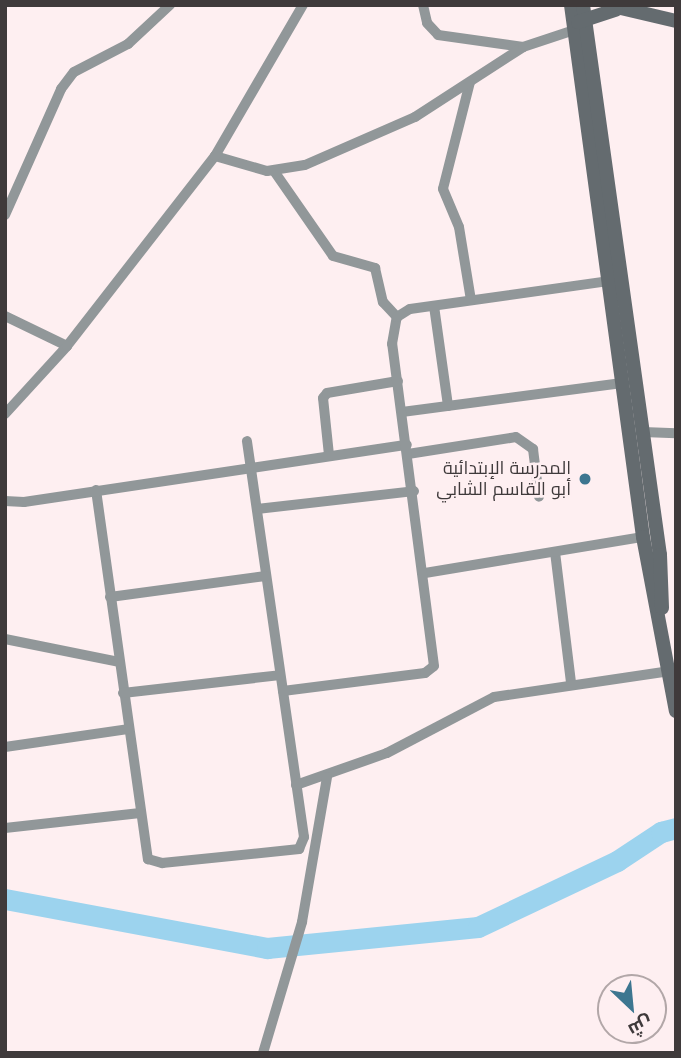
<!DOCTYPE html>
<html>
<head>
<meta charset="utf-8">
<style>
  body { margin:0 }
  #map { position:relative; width:681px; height:1058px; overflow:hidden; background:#feeff1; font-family:Helvetica,Cairo,sans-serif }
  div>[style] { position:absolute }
  .river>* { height:21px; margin:-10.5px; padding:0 10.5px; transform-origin:10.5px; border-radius:10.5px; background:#9cd3ee }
  .street>* { height:10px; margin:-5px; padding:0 5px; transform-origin:5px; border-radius:5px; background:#919799 }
  .secondary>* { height:14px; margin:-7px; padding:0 7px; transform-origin:7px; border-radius:7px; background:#646b6f }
  .dots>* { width:19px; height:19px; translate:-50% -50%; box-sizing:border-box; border:4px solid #feeff1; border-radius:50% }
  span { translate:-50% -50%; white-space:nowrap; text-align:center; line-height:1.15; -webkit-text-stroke:5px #feeff1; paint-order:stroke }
  .poi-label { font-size:18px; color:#3f3a3b }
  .right { translate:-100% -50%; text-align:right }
  .frame { position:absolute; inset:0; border:7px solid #3f3a3b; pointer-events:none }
  .north { position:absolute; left:597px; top:974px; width:70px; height:70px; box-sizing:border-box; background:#feeff1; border:2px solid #b2a7a8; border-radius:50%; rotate:154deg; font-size:19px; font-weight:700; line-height:28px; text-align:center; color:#3f3a3b }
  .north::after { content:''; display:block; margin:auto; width:24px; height:32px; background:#3d7690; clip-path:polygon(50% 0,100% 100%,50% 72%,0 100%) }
</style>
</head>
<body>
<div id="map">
  <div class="river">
    <i style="left:5px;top:899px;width:267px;rotate:10.6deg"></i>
    <i style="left:267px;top:948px;width:212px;rotate:-5.7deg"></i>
    <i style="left:478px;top:927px;width:154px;rotate:-25.4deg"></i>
    <i style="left:617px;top:861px;width:53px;rotate:-33.4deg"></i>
    <i style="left:661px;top:832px;width:16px;rotate:-15deg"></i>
  </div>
  <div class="street">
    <i style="left:423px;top:5px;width:18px;rotate:77deg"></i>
    <i style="left:427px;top:23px;width:16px;rotate:47deg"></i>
    <i style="left:438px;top:35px;width:86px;rotate:8deg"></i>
    <i style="left:470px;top:82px;width:110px;rotate:104.2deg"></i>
    <i style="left:443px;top:189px;width:41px;rotate:67.2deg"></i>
    <i style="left:459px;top:227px;width:74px;rotate:80.7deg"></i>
    <i style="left:215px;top:156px;width:54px;rotate:16.1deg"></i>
    <i style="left:267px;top:171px;width:38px;rotate:-9deg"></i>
    <i style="left:305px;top:165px;width:120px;rotate:-23.6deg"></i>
    <i style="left:415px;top:117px;width:129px;rotate:-32.9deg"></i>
    <i style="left:523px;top:47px;width:54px;rotate:-18.4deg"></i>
    <i style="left:274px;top:171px;width:103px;rotate:55.2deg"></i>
    <i style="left:333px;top:256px;width:44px;rotate:15.9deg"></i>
    <i style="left:375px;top:268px;width:35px;rotate:77deg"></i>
    <i style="left:383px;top:302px;width:21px;rotate:47deg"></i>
    <i style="left:5px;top:215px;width:138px;rotate:-66deg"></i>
    <i style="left:61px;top:89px;width:21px;rotate:-53deg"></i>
    <i style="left:74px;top:72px;width:61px;rotate:-27.4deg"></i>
    <i style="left:128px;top:44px;width:57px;rotate:-42.9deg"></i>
    <i style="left:434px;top:306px;width:101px;rotate:82deg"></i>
    <i style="left:5px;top:316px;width:69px;rotate:25.8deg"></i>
    <i style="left:402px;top:412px;width:222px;rotate:-7.5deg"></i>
    <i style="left:5px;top:414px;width:92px;rotate:-47.6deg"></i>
    <i style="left:67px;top:346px;width:241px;rotate:-52.1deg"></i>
    <i style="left:215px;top:156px;width:175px;rotate:-59.8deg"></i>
    <i style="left:643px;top:432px;width:33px;rotate:2deg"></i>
    <i style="left:408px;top:454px;width:109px;rotate:-8.9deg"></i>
    <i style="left:516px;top:437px;width:21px;rotate:35deg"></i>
    <i style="left:533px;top:449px;width:48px;rotate:82.9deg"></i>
    <i style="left:329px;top:455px;width:57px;rotate:-96deg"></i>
    <i style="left:323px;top:398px;width:6px;rotate:-51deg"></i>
    <i style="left:327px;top:393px;width:72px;rotate:-9.6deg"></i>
    <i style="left:96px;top:490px;width:373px;rotate:82deg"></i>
    <i style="left:148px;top:859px;width:15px;rotate:16deg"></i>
    <i style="left:162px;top:863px;width:138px;rotate:-5.8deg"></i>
    <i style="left:299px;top:849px;width:13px;rotate:-67deg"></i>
    <i style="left:304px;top:837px;width:400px;rotate:-98.2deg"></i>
    <i style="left:5px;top:501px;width:19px;rotate:3deg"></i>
    <i style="left:24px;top:502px;width:387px;rotate:-8.5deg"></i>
    <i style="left:257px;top:509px;width:158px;rotate:-6.5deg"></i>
    <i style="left:555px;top:552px;width:131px;rotate:83deg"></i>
    <i style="left:425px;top:573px;width:221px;rotate:-9.4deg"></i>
    <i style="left:110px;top:597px;width:157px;rotate:-7.7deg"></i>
    <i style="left:5px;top:639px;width:116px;rotate:11.4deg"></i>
    <i style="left:283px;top:691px;width:143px;rotate:-7.2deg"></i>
    <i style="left:425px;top:673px;width:11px;rotate:-38deg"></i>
    <i style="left:434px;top:666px;width:325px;rotate:-97.4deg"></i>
    <i style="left:392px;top:344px;width:27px;rotate:-80deg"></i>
    <i style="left:397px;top:317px;width:15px;rotate:-32deg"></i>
    <i style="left:410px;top:309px;width:200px;rotate:-8deg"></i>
    <i style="left:123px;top:693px;width:158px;rotate:-6.5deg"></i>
    <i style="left:5px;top:747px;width:124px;rotate:-8.3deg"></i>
    <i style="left:296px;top:785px;width:96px;rotate:-19.4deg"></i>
    <i style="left:387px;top:753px;width:121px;rotate:-27.6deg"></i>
    <i style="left:494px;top:697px;width:178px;rotate:-8.4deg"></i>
    <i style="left:5px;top:828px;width:136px;rotate:-6.3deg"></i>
    <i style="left:263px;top:1053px;width:137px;rotate:-73.4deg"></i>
    <i style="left:302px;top:922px;width:147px;rotate:-80.2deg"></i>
  </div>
  <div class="secondary">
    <i style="left:571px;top:5px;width:537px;rotate:82.29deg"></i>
    <i style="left:643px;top:537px;width:177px;rotate:79.3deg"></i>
    <i style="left:583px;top:5px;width:555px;rotate:82.03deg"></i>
    <i style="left:660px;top:555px;width:53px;rotate:87.8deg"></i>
    <i style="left:608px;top:5px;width:70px;rotate:13.2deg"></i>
    <i style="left:578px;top:22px;width:40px;rotate:-18deg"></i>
  </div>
  <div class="dots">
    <i style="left:585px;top:479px;background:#3d7690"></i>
  </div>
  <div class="poi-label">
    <span class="right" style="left:571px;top:479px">المدرسة الإبتدائية<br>أبو القاسم الشابي</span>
  </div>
  <div class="frame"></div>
  <div class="north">ش</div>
</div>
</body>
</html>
